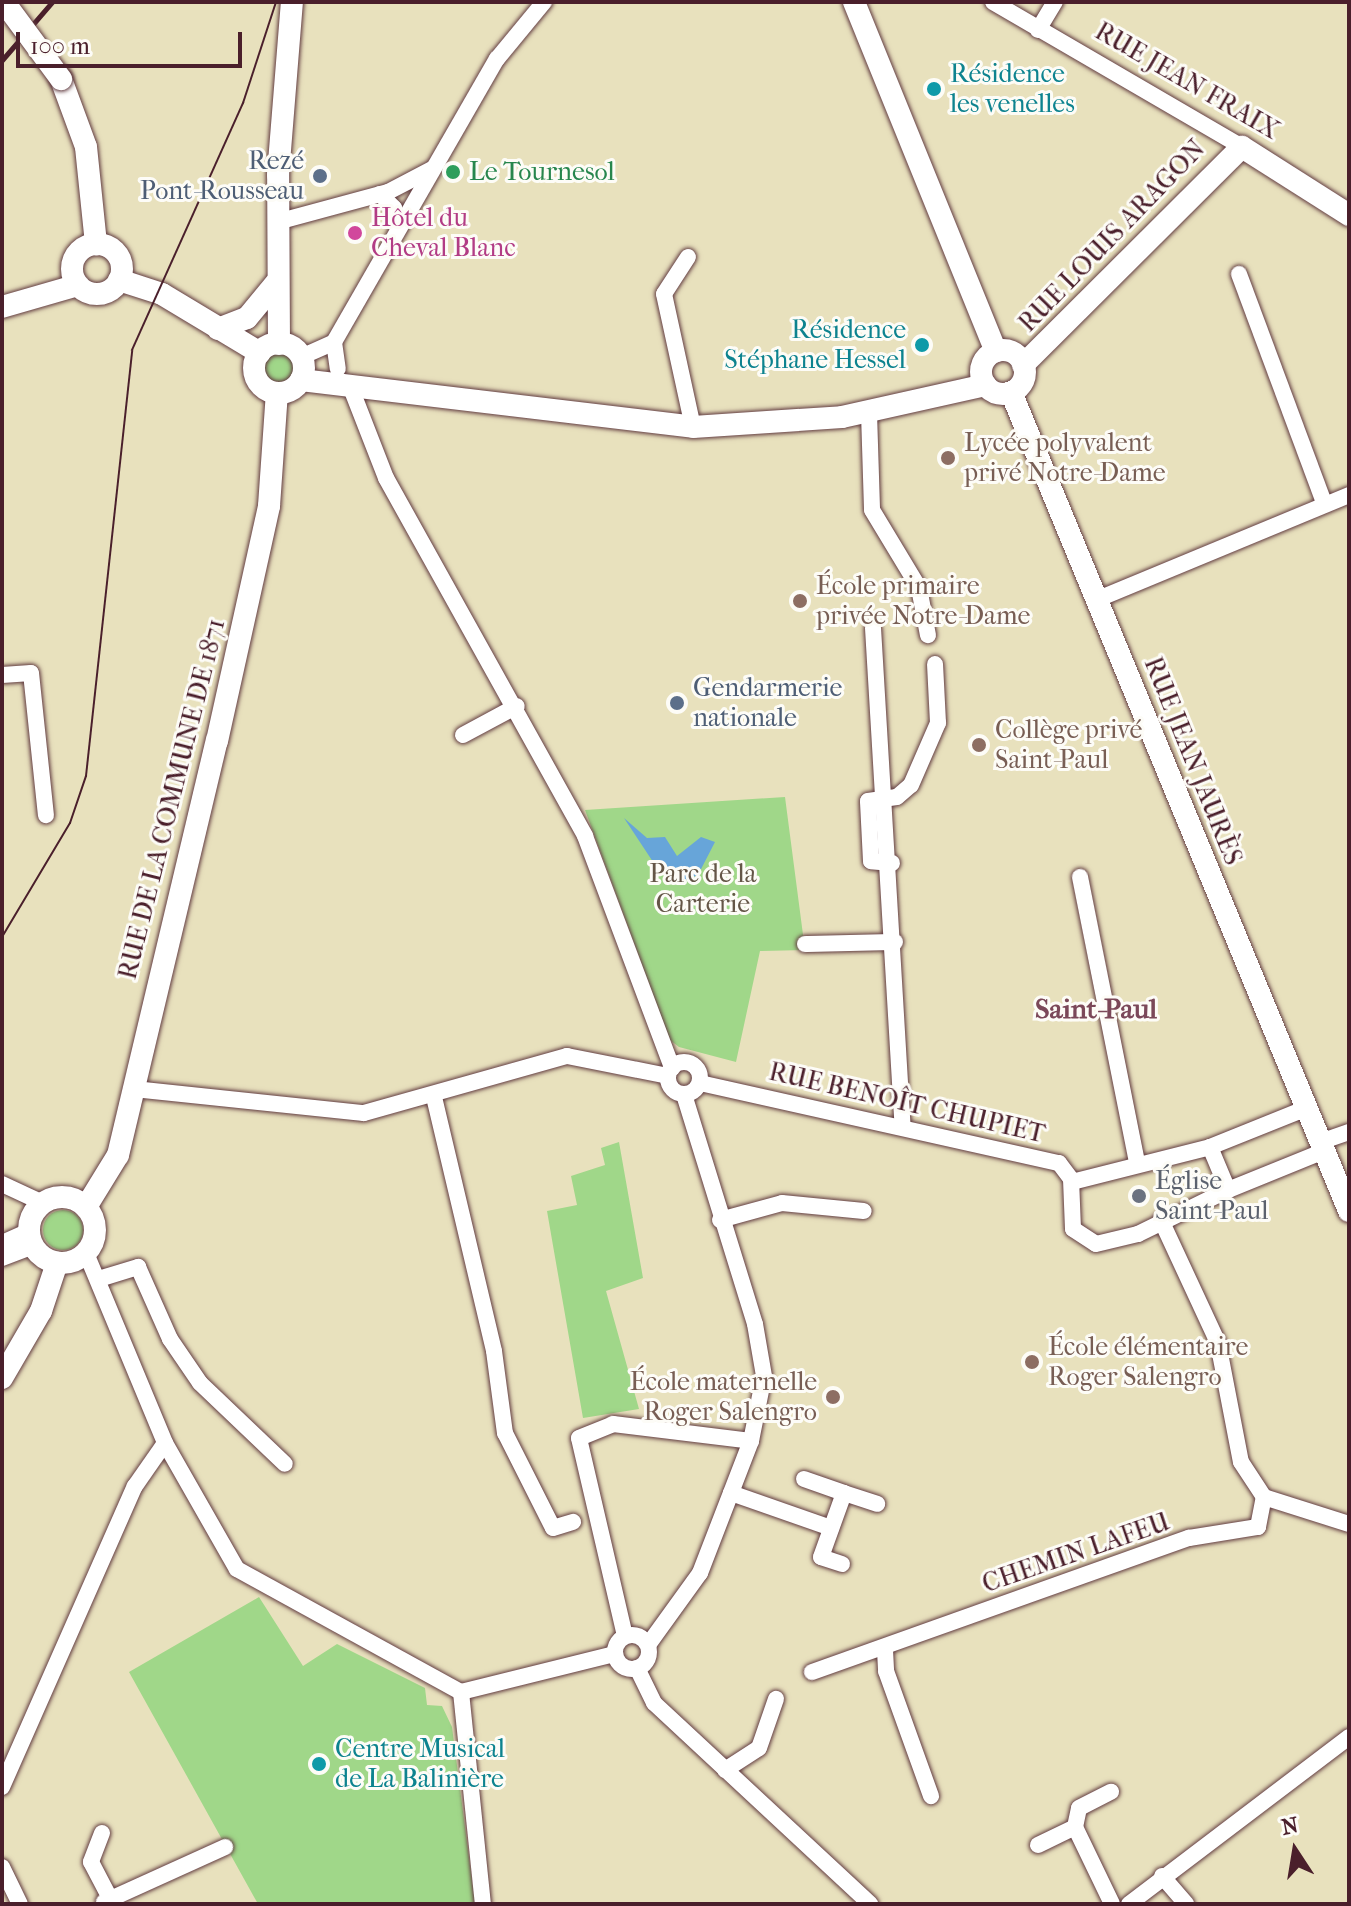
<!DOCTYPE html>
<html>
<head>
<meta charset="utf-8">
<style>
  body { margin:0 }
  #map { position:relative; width:1351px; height:1906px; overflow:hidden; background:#e8e1bd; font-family:"IM FELL French Canon",serif }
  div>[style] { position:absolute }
  .green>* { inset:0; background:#a0d789 }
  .round { border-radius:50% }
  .water>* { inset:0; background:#67a5d9 }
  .roads { filter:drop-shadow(0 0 2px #623c41) drop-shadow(0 0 2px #623c41) }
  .street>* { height:16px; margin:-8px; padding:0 8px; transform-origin:8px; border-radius:8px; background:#fff }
  .street>.ring { margin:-8px; padding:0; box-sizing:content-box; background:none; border:16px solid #fff; border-radius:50% }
  .secondary>* { height:22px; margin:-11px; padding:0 11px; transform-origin:11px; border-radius:11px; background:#fff }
  .secondary>.ring { margin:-11px; padding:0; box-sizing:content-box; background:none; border:22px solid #fff; border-radius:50% }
  .tram>* { height:2px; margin:-1px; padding:0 1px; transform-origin:1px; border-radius:1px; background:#4a1f2b }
  .rail>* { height:5px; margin:-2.5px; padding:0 2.5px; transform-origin:2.5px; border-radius:2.5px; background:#4a1f2b }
  .bridges { filter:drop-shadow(0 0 2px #623c41) drop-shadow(0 0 2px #623c41) }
  .secondary-bridge>* { height:22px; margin:-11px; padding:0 11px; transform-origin:11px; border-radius:11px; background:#fff }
  .dots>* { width:22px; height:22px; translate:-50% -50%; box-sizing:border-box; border:4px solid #fdfcf7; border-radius:50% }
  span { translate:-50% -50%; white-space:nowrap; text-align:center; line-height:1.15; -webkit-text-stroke:6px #fdfcf7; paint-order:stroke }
  .culture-label { font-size:26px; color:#0d838f }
  .left { translate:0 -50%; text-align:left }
  .right { translate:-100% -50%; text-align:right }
  .street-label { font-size:26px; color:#4a1f2b }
  .service-label { font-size:26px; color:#4e5e75 }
  .leisure-label { font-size:26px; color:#27864d }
  .hotel-label { font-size:26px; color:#b23c85 }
  .education-label { font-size:26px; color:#785e54 }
  .park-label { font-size:26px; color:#645647 }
  .worship-label { font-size:26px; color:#5b616d }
  .neighbourhood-label { font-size:28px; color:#7b4859; font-weight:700 }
  .frame { position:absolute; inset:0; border:4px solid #4a1f2b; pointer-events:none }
  .north { position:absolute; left:1255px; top:1810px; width:80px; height:80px; -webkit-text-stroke:6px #fdfcf7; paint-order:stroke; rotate:348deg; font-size:22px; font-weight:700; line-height:32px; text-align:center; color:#4a1f2b }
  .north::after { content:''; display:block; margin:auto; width:28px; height:36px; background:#4a1f2b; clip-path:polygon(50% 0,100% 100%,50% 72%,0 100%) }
  .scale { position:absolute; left:16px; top:32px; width:226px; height:36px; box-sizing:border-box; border:4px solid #4a1f2b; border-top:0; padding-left:10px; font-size:24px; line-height:28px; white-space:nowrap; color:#4a1f2b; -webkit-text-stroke:6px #fdfcf7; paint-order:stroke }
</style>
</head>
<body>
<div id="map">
  <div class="green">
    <i class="round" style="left:264px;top:352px;width:30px;height:30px"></i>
    <i style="clip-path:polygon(785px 797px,805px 950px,760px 951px,736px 1062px,679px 1047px,670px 1040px,585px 810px)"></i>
    <i style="clip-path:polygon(619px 1142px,643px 1278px,606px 1291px,639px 1409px,583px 1418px,547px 1211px,577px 1205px,571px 1176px,605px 1165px,601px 1148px)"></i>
    <i class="round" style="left:43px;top:1210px;width:40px;height:40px"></i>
    <i style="clip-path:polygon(259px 1597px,303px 1666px,337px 1644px,425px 1688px,427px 1705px,442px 1706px,452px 1727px,475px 1904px,258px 1904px,129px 1672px)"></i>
  </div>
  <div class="water">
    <i style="clip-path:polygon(624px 818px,647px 838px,665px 837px,677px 856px,701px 837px,715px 842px,698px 875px,679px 883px,659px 871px)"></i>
  </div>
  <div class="roads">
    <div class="street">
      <i style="left:993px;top:2px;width:288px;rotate:30.2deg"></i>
      <i style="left:1038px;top:30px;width:33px;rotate:-59deg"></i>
      <i style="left:380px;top:194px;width:20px;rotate:45deg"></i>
      <i style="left:394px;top:208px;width:22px;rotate:80deg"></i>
      <i style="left:277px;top:222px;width:115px;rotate:-15.1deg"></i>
      <i style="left:388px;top:192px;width:50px;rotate:-27.6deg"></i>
      <i style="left:688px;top:257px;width:44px;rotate:123deg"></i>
      <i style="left:664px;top:294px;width:136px;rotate:77.7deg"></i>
      <i style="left:1239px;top:274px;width:244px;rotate:69.6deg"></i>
      <i style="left:334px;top:342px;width:27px;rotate:82deg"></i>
      <i style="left:301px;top:357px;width:36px;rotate:-24deg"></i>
      <i style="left:334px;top:342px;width:327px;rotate:-60.1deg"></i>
      <i style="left:497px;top:59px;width:74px;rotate:-50.5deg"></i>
      <i style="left:349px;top:383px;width:102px;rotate:68.7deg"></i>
      <i style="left:386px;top:478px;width:410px;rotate:60.9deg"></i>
      <i style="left:585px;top:836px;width:248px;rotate:69.4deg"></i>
      <i style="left:869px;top:413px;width:97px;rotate:88.2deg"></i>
      <i style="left:872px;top:510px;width:91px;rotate:58.9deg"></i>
      <i style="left:919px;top:588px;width:48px;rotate:79.2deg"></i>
      <i style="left:1098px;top:599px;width:272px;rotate:-22.5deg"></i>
      <i style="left:873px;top:628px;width:499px;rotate:86.6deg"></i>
      <i style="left:2px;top:675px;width:29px;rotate:-4deg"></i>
      <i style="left:31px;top:673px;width:143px;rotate:84deg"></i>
      <i style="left:463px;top:735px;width:61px;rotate:-28.2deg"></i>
      <i style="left:892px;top:863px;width:21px;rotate:-175deg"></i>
      <i style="left:871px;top:861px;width:60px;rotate:-92.9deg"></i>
      <i style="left:868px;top:801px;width:29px;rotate:-8deg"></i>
      <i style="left:897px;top:797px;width:18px;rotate:-41deg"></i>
      <i style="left:911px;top:785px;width:68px;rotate:-66.5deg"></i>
      <i style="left:938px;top:723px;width:59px;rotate:-92.9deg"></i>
      <i style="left:1080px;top:877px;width:292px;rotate:78.7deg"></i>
      <i style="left:805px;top:944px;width:90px;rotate:-1.3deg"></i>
      <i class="ring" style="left:668px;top:1062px;width:16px;height:16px"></i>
      <i style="left:700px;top:1083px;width:368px;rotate:12.6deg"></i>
      <i style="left:1059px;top:1163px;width:20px;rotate:53deg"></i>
      <i style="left:1071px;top:1179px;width:50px;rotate:87.7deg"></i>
      <i style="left:1073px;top:1229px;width:27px;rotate:33deg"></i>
      <i style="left:1096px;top:1244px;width:43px;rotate:-13.4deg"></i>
      <i style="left:1138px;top:1234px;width:100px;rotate:-26.1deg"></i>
      <i style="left:134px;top:1089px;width:231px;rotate:6deg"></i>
      <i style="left:364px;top:1113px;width:211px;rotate:-15.7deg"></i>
      <i style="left:567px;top:1056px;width:103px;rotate:11.2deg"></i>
      <i style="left:434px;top:1097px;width:261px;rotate:76.7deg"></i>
      <i style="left:494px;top:1351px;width:83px;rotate:82.4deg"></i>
      <i style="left:505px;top:1433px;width:106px;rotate:63.2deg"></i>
      <i style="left:553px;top:1528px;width:21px;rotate:-17deg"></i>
      <i style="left:1307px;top:1108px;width:105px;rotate:158.1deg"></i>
      <i style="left:1210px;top:1147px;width:47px;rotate:67.3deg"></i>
      <i style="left:1228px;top:1190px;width:104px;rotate:-22.1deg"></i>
      <i style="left:1320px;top:1142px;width:31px;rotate:-19deg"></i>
      <i style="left:1072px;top:1182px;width:142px;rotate:-14.2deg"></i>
      <i style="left:2px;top:1184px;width:45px;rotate:24.9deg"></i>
      <i style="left:720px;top:1220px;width:64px;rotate:-15.3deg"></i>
      <i style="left:782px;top:1203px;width:82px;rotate:5.6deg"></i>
      <i style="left:1161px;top:1220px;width:136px;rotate:65.1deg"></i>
      <i style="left:1218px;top:1343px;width:121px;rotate:79.1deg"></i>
      <i style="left:1241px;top:1462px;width:42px;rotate:56.7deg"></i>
      <i style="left:1264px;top:1497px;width:89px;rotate:17.6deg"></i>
      <i style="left:2px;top:1243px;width:30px;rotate:-24deg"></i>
      <i style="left:86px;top:1253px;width:206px;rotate:67.4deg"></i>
      <i style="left:165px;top:1443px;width:145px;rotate:60.3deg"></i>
      <i style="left:237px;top:1569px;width:256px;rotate:28.8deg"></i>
      <i style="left:461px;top:1692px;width:159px;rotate:-13.9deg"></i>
      <i style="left:2px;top:1258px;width:33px;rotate:-21deg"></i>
      <i style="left:102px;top:1278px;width:38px;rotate:-17deg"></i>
      <i style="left:138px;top:1267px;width:79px;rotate:66deg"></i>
      <i style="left:170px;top:1339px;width:53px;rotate:55.7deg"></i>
      <i style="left:200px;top:1383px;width:117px;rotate:43.6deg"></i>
      <i style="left:804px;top:1479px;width:42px;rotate:19.3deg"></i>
      <i style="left:731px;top:1493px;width:106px;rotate:19.3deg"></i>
      <i style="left:842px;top:1564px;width:22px;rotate:-162deg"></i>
      <i style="left:821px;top:1557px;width:68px;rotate:-70.2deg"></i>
      <i style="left:844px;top:1493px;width:35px;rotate:18deg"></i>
      <i class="ring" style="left:615px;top:1635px;width:18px;height:18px"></i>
      <i style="left:625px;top:1636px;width:203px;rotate:-103.1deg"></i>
      <i style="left:579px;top:1438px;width:37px;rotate:-22deg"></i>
      <i style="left:613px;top:1424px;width:139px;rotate:7deg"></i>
      <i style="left:648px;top:1645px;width:89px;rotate:-54.2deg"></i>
      <i style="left:700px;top:1573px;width:142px;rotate:-68.9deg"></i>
      <i style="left:751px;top:1441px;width:66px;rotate:-78.7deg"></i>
      <i style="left:764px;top:1376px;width:53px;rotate:-99.8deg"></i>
      <i style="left:755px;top:1324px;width:240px;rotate:-107.2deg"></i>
      <i style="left:885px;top:1650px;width:21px;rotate:87deg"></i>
      <i style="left:886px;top:1671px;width:133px;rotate:70.2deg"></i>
      <i style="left:637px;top:1668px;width:39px;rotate:64deg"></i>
      <i style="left:654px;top:1703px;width:295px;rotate:42.9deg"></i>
      <i style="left:812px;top:1672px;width:400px;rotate:-19.6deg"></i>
      <i style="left:1189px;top:1538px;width:70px;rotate:-9.1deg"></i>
      <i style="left:1258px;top:1527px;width:31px;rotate:-79deg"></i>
      <i style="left:461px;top:1692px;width:213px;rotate:84.1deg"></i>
      <i style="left:725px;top:1770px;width:40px;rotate:-32.9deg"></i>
      <i style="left:759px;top:1748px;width:52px;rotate:-70.9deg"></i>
      <i style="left:2px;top:1787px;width:329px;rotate:-66.2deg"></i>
      <i style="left:135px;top:1486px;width:52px;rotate:-55.1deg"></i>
      <i style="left:1075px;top:1827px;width:19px;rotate:-78deg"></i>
      <i style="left:1079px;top:1808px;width:36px;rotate:-27deg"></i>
      <i style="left:102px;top:1833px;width:31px;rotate:111deg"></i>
      <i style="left:91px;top:1862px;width:47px;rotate:62.4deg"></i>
      <i style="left:1038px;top:1845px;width:41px;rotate:-25.9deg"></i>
      <i style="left:1075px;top:1827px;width:85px;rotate:64.3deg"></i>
      <i style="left:2px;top:1867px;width:41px;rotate:64.1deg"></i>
      <i style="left:1162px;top:1876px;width:37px;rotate:49deg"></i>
      <i style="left:104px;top:1902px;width:133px;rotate:-24.4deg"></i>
      <i style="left:1129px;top:1904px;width:276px;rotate:-37.2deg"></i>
    </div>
    <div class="secondary">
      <i style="left:854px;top:2px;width:377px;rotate:67.9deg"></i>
      <i style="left:61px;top:79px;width:72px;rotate:69.8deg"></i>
      <i style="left:86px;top:147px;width:98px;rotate:84.1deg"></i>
      <i class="ring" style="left:72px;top:244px;width:28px;height:28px"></i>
      <i style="left:119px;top:280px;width:45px;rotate:18deg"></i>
      <i style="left:162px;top:294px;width:114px;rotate:31deg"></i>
      <i style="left:2px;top:307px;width:79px;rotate:-16.1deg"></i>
      <i style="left:218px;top:329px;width:31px;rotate:-21deg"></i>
      <i style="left:247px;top:318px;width:45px;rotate:-50.4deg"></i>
      <i class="ring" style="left:254px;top:343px;width:28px;height:28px"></i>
      <i style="left:279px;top:344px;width:169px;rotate:-90.3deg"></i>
      <i style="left:278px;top:175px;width:174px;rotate:-85.4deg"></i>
      <i class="ring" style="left:981px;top:350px;width:22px;height:22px"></i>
      <i style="left:1023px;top:365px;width:309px;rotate:-44.9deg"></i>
      <i style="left:1242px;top:147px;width:127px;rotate:32.4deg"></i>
      <i style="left:301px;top:380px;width:395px;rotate:6.8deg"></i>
      <i style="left:693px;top:427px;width:149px;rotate:-3.8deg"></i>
      <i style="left:842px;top:417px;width:147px;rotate:-12.6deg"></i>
      <i style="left:1011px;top:392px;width:886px;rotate:67.57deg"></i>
      <i class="ring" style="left:29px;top:1197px;width:44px;height:44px"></i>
      <i style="left:86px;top:1207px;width:61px;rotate:-58.4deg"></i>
      <i style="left:118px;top:1155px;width:426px;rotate:-76.6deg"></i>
      <i style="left:217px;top:741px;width:241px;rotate:-77.5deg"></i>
      <i style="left:269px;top:506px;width:113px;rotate:-86deg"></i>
      <i style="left:2px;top:1378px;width:78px;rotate:-59.8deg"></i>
      <i style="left:41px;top:1311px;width:51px;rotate:-71.6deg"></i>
    </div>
  </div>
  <div class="tram">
    <i style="left:2px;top:937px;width:133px;rotate:-59.2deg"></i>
    <i style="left:70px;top:823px;width:50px;rotate:-71.2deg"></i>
    <i style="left:86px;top:776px;width:428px;rotate:-83.8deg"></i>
    <i style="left:132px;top:350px;width:271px;rotate:-65.8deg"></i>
    <i style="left:243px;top:103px;width:106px;rotate:-71.9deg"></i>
  </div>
  <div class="rail">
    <i style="left:2px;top:60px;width:77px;rotate:-49.2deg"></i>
  </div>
  <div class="bridges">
    <div class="secondary-bridge">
      <i style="left:4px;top:2px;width:96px;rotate:53.5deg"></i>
    </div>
  </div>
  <div class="dots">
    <i style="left:934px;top:89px;background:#0f9aa8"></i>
    <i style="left:453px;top:172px;background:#2e9e5b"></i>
    <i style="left:320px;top:176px;background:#5c6f8a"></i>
    <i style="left:355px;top:233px;background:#d1479c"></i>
    <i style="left:922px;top:345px;background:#0f9aa8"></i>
    <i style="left:948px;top:458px;background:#8d6e63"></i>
    <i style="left:800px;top:601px;background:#8d6e63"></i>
    <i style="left:677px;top:703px;background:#5c6f8a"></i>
    <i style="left:979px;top:745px;background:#8d6e63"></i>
    <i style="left:1139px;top:1196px;background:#6b7280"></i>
    <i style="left:1032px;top:1362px;background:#8d6e63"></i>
    <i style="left:833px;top:1397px;background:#8d6e63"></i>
    <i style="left:319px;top:1764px;background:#0f9aa8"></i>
  </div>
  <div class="culture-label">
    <span class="left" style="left:950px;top:89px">Résidence<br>les venelles</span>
    <span class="right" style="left:906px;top:345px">Résidence<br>Stéphane Hessel</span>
    <span class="left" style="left:335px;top:1764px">Centre Musical<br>de La Balinière</span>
  </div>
  <div class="street-label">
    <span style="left:1187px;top:81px;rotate:30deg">RUE JEAN FRAIX</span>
    <span style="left:1112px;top:236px;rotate:-46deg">RUE LOUIS ARAGON</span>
    <span style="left:1193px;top:761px;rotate:68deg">RUE JEAN JAURÈS</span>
    <span style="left:172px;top:799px;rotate:-76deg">RUE DE LA COMMUNE DE 1871</span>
    <span style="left:907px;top:1103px;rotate:13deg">RUE BENOÎT CHUPIET</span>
    <span style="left:1076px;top:1553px;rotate:-19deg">CHEMIN LAFEU</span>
  </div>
  <div class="service-label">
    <span class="right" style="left:304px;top:176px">Rezé<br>Pont-Rousseau</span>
    <span class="left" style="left:693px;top:703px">Gendarmerie<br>nationale</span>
  </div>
  <div class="leisure-label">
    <span class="left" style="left:469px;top:172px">Le Tournesol</span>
  </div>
  <div class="hotel-label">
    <span class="left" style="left:371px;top:233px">Hôtel du<br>Cheval Blanc</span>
  </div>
  <div class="education-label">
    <span class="left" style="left:964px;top:458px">Lycée polyvalent<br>privé Notre-Dame</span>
    <span class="left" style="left:816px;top:601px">École primaire<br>privée Notre-Dame</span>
    <span class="left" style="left:995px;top:745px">Collège privé<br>Saint-Paul</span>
    <span class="left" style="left:1048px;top:1362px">École élémentaire<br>Roger Salengro</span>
    <span class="right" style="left:817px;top:1397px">École maternelle<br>Roger Salengro</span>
  </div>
  <div class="park-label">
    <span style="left:703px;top:889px">Parc de la<br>Carterie</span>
  </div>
  <div class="worship-label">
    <span class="left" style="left:1155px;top:1196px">Église<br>Saint-Paul</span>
  </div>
  <div class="neighbourhood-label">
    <span style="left:1096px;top:1009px">Saint-Paul</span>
  </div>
  <div class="frame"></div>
  <div class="north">N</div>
  <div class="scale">100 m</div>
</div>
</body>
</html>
